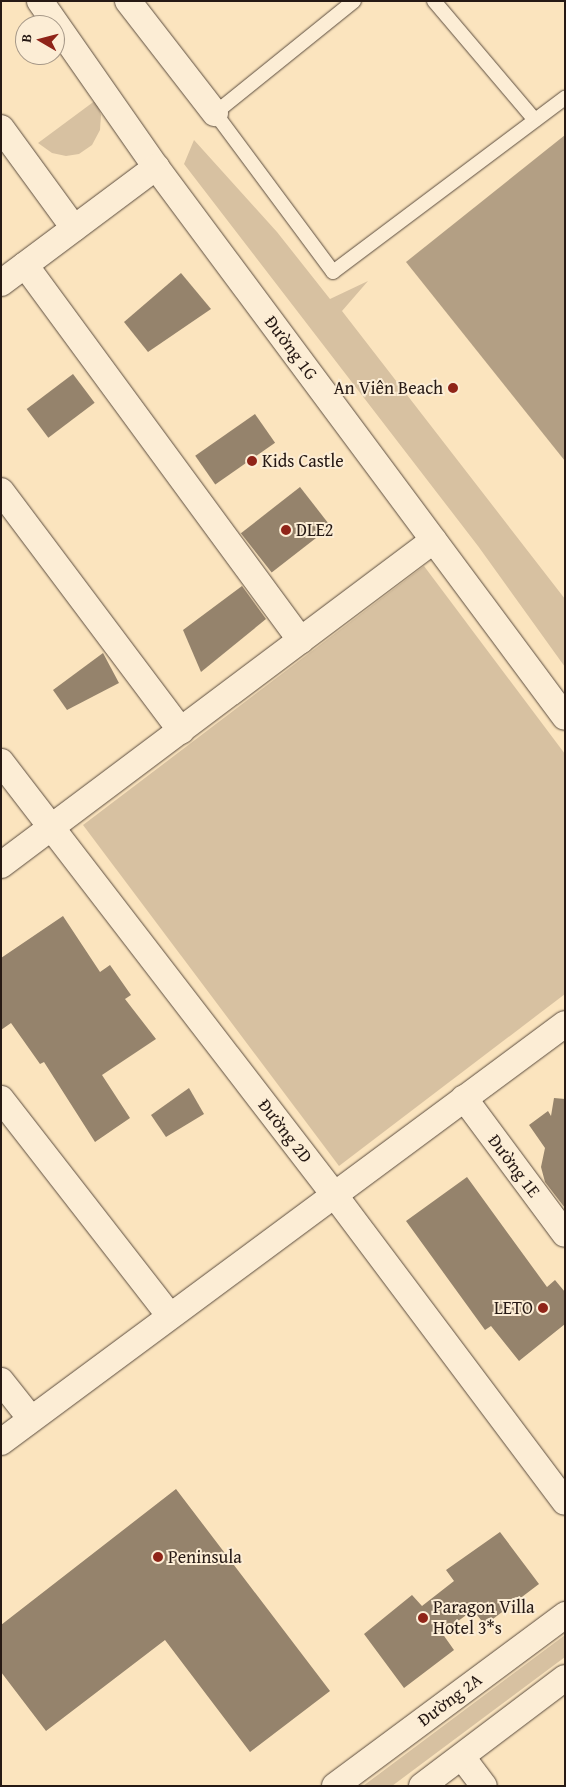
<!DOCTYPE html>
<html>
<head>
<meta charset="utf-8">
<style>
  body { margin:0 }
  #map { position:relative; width:566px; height:1787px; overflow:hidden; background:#fbe4be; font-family:"Gentium Book Plus",serif }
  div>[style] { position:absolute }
  .green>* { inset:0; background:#d7c1a1 }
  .water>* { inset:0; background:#b39f84 }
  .building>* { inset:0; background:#95836c; transform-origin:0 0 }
  .roads { filter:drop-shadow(0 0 1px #5b4c3e) drop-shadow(0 0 1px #5b4c3e) }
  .service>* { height:14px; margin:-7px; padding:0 7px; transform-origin:7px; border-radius:7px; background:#fcedd5 }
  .minor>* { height:26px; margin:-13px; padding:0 13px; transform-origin:13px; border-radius:13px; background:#fcedd5 }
  .dots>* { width:14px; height:14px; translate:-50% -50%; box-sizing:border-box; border:2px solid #fcedd5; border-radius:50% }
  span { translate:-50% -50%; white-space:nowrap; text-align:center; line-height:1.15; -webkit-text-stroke:4px #fcedd5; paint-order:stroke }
  .street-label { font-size:18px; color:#261914 }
  .poi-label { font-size:18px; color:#261914 }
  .right { translate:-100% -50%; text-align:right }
  .left { translate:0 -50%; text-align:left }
  .frame { position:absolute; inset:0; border:2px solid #261914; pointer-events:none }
  .north { position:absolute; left:15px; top:15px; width:50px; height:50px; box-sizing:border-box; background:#fcedd5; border:1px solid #a69888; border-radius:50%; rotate:278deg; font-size:14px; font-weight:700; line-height:20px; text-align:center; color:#261914 }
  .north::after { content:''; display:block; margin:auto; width:18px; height:22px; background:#8f2418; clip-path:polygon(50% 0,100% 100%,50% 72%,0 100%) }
</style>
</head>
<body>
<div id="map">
  <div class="green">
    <i style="clip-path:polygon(96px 100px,101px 115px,100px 130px,92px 145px,79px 154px,66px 156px,52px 153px,38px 143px)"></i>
    <i style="clip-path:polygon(194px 140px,277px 232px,330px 299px,368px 281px,342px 311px,565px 599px,565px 667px,478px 546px,184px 164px)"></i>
    <i style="clip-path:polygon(424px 566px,565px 754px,565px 994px,339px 1166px,83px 825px)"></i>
    <i style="clip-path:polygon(565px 1635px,565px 1657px,392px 1786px,363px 1786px)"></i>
  </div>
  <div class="water">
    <i style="clip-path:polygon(565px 135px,565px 461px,406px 262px)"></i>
  </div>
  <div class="building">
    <i style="clip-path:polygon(181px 273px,211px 309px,148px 352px,124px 322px)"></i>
    <i style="left:73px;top:374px;width:36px;height:58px;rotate:53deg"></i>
    <i style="left:255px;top:414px;width:35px;height:73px;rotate:55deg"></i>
    <i style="left:300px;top:487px;width:50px;height:75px;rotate:52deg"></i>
    <i style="clip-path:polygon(242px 586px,266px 619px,201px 672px,183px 630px)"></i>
    <i style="clip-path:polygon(103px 653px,119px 683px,67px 710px,53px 690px)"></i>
    <i style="clip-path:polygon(63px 916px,100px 972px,110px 965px,131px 995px,125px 999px,156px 1039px,102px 1075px,130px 1118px,95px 1142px,44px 1062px,40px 1064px,11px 1023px,1px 1030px,1px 958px)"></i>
    <i style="clip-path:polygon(189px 1088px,204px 1114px,166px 1137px,151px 1115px)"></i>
    <i style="clip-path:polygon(554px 1098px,565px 1099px,565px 1208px,545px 1182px,541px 1167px,545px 1148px,529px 1125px,548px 1111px,551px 1116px)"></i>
    <i style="clip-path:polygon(467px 1177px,547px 1287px,555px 1280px,565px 1292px,565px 1324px,519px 1361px,491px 1326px,485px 1330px,406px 1221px)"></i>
    <i style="clip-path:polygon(176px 1489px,330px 1691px,250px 1752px,165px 1640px,46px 1731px,1px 1672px,1px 1625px)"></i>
    <i style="clip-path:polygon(500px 1532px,539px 1584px,485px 1625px,473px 1610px,442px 1633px,454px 1650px,404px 1688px,364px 1634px,412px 1595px,422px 1606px,454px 1581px,446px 1570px)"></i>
  </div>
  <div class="roads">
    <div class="service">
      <i style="left:354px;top:1px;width:179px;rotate:141.1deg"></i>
      <i style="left:215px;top:113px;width:198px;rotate:53.4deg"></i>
      <i style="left:333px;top:272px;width:290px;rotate:-36.9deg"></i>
      <i style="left:434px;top:1px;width:156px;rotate:49.7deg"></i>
    </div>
    <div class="minor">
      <i style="left:40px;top:1px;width:203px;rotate:55.1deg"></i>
      <i style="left:156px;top:167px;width:685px;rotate:53.36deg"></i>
      <i style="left:128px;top:1px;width:142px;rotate:52.2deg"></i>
      <i style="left:1px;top:128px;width:124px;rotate:53.9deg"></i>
      <i style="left:25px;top:265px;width:466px;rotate:53.7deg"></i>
      <i style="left:1px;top:283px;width:194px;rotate:-36.8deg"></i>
      <i style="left:1px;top:491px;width:300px;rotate:53.1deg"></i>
      <i style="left:1px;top:762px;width:549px;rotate:52.4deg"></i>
      <i style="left:336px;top:1197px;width:381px;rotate:53.1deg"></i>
      <i style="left:1px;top:865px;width:541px;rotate:-36.89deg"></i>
      <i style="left:464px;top:1098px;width:169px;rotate:53.4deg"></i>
      <i style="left:1px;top:1099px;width:274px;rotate:52.1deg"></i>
      <i style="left:1px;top:1381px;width:48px;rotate:51.7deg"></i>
      <i style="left:1px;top:1442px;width:702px;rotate:-36.54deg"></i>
      <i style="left:462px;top:1757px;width:36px;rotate:53deg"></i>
      <i style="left:335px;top:1786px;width:287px;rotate:-36.6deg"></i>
      <i style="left:422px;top:1786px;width:179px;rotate:-37.1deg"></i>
    </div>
  </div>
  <div class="dots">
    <i style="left:453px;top:388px;background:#8f2418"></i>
    <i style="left:252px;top:461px;background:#8f2418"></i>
    <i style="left:286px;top:530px;background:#8f2418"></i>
    <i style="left:543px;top:1308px;background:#8f2418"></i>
    <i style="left:158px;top:1557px;background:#8f2418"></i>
    <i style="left:423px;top:1618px;background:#8f2418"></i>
  </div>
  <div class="street-label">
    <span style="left:291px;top:348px;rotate:53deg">Đường 1G</span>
    <span style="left:285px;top:1131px;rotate:52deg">Đường 2D</span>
    <span style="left:514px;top:1166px;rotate:53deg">Đường 1E</span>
    <span style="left:450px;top:1700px;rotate:-37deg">Đường 2A</span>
  </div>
  <div class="poi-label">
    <span class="right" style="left:443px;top:388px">An Viên Beach</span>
    <span class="left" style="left:262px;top:461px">Kids Castle</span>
    <span class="left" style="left:296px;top:530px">DLE2</span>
    <span class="right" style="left:533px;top:1308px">LETO</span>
    <span class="left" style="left:168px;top:1557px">Peninsula</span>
    <span class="left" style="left:433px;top:1618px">Paragon Villa<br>Hotel 3*s</span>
  </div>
  <div class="frame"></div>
  <div class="north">B</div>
</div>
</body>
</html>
